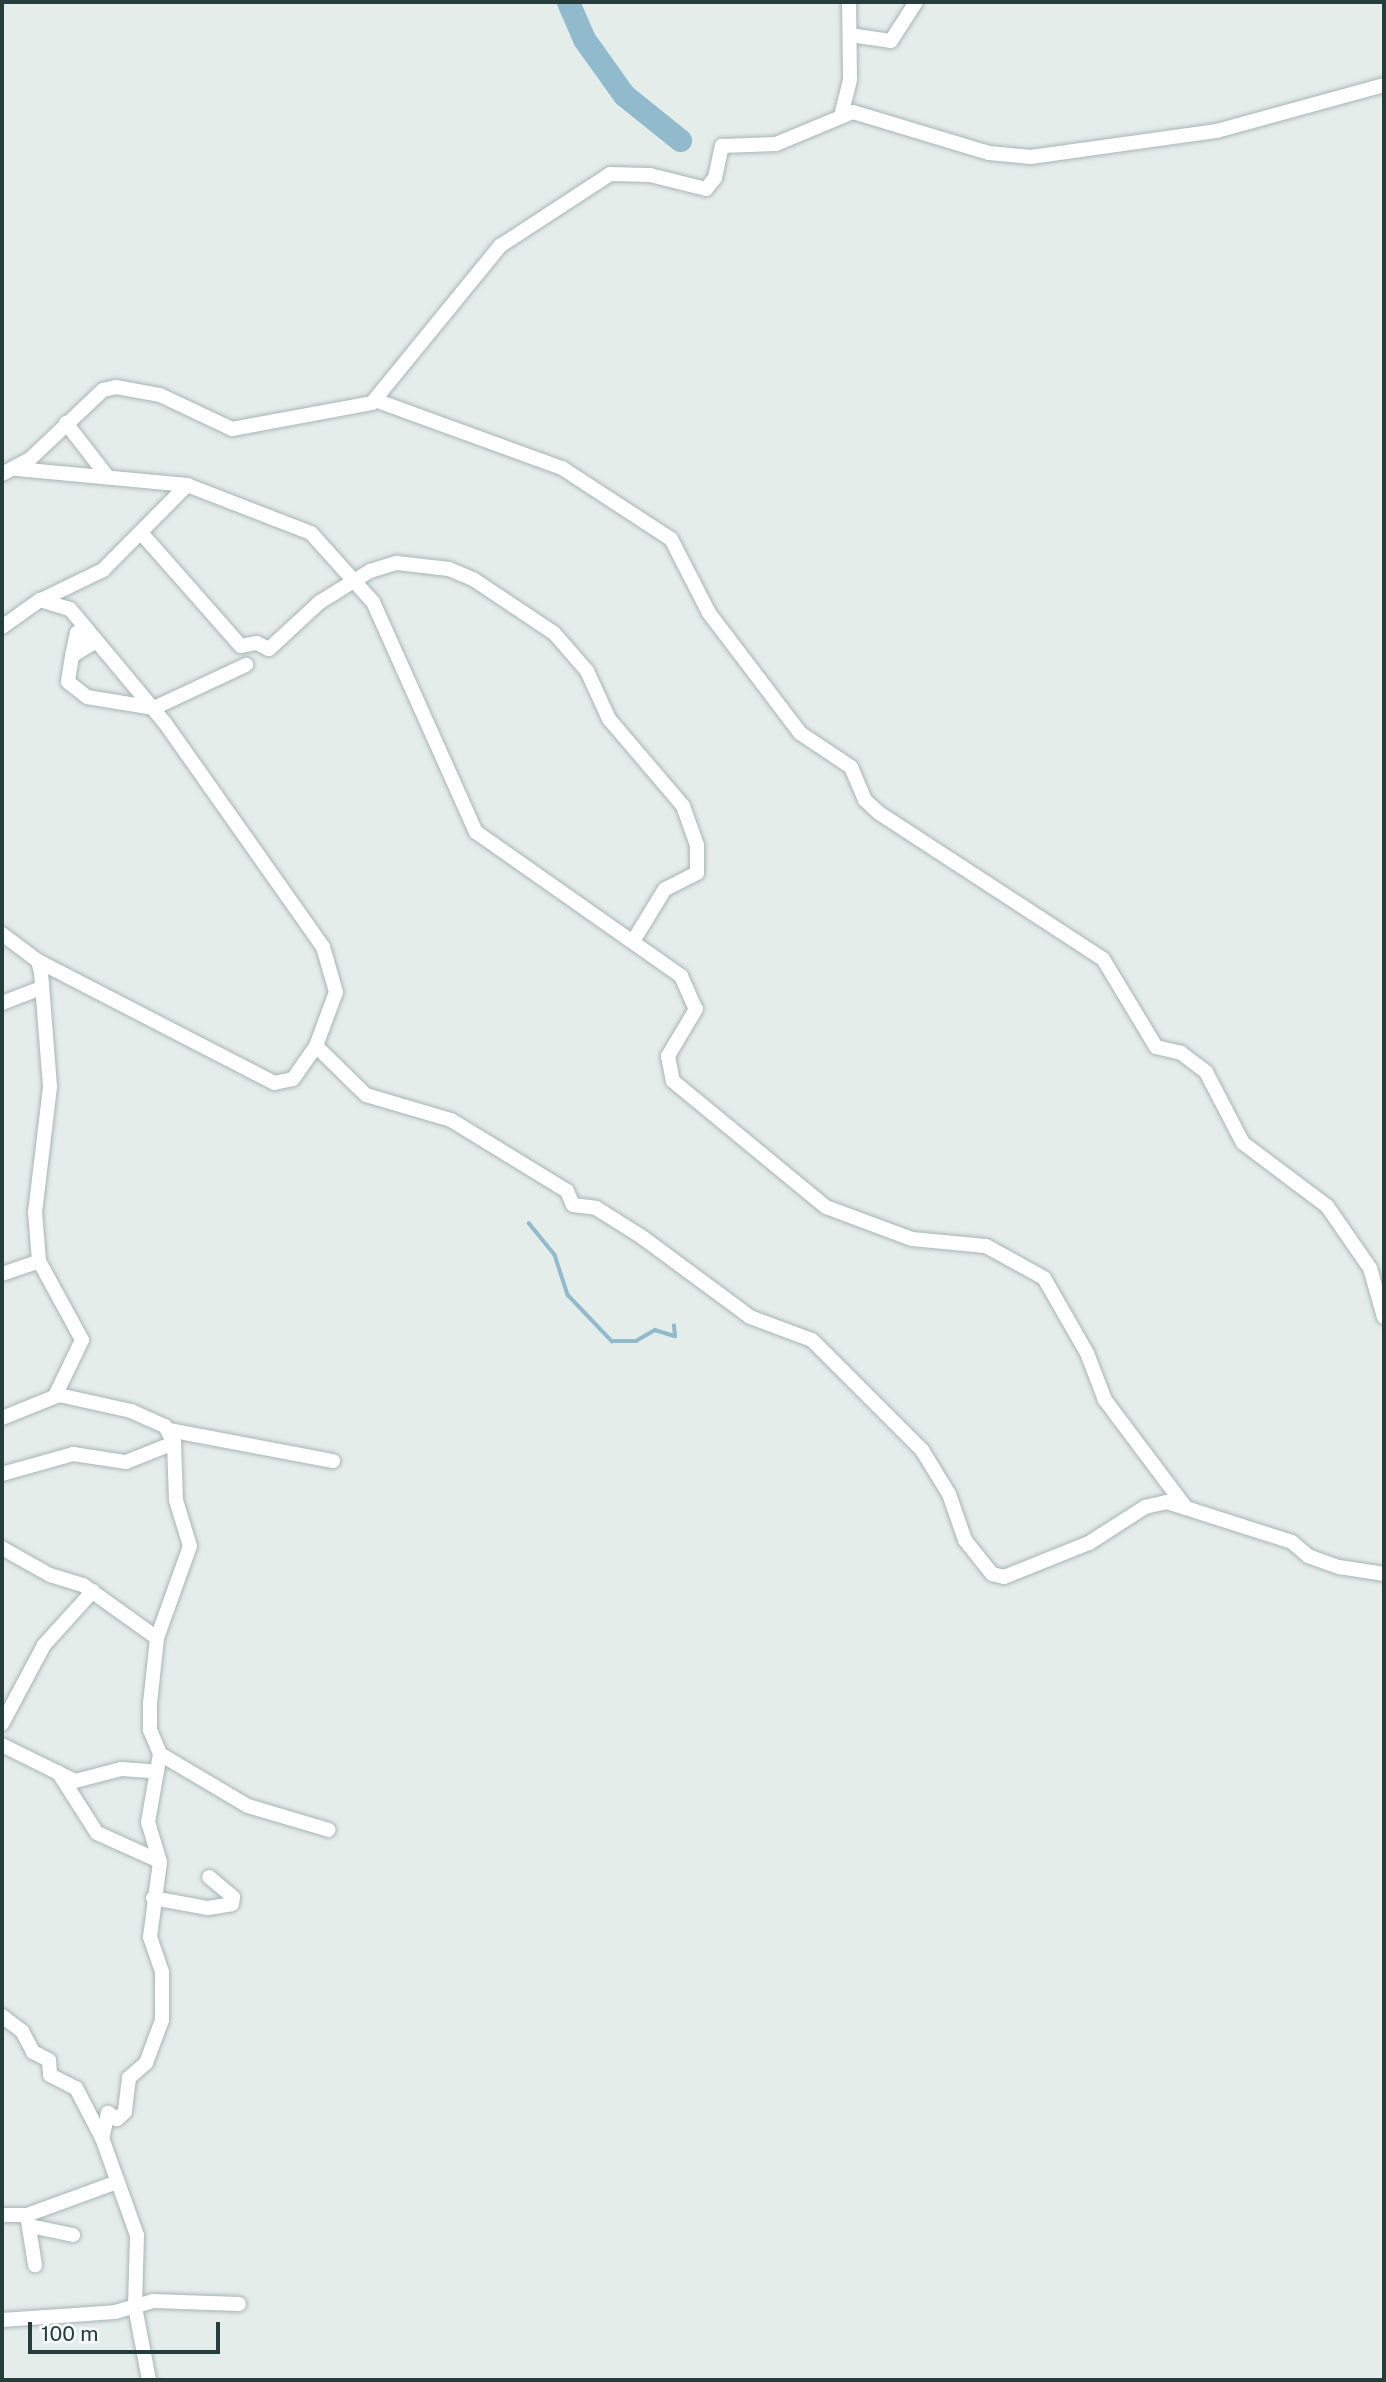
<!DOCTYPE html>
<html>
<head>
<meta charset="utf-8">
<style>
  body { margin:0 }
  #map { position:relative; width:1386px; height:2382px; overflow:hidden; background:#e5edeb; font-family:"Public Sans",sans-serif }
  div>[style] { position:absolute }
  .stream>* { height:3.5px; margin:-1.75px; padding:0 1.75px; transform-origin:1.75px; border-radius:1.75px; background:#92bacd }
  .river>* { height:23px; margin:-11.5px; padding:0 11.5px; transform-origin:11.5px; border-radius:11.5px; background:#92bacd }
  .roads { filter:drop-shadow(0 0 2px #a8b5b3) drop-shadow(0 0 2px #a8b5b3) }
  .minor>* { height:14px; margin:-7px; padding:0 7px; transform-origin:7px; border-radius:7px; background:#fff }
  span { translate:-50% -50%; white-space:nowrap; text-align:center; line-height:1.15; -webkit-text-stroke:6px #f5faf8; paint-order:stroke }
  .frame { position:absolute; inset:0; border:4px solid #253e3b; pointer-events:none }
  .scale { position:absolute; left:28px; top:2322px; width:192px; height:32px; box-sizing:border-box; border:4px solid #253e3b; border-top:0; padding-left:9px; font-size:21px; line-height:24px; white-space:nowrap; color:#253e3b; -webkit-text-stroke:5px #f5faf8; paint-order:stroke }
</style>
</head>
<body>
<div id="map">
  <div class="stream">
    <i style="left:529px;top:1223px;width:41px;rotate:50.9deg"></i>
    <i style="left:555px;top:1255px;width:42px;rotate:72deg"></i>
    <i style="left:568px;top:1295px;width:64px;rotate:46.3deg"></i>
    <i style="left:612px;top:1341px;width:24px"></i>
    <i style="left:636px;top:1341px;width:22px;rotate:-30deg"></i>
    <i style="left:655px;top:1330px;width:21px;rotate:17deg"></i>
    <i style="left:675px;top:1336px;width:10px;rotate:-96deg"></i>
  </div>
  <div class="river">
    <i style="left:568px;top:2px;width:40px;rotate:66.6deg"></i>
    <i style="left:584px;top:39px;width:69px;rotate:54.5deg"></i>
    <i style="left:624px;top:95px;width:72px;rotate:38.8deg"></i>
  </div>
  <div class="roads">
    <div class="minor">
      <i style="left:850px;top:35px;width:41px;rotate:8.3deg"></i>
      <i style="left:891px;top:41px;width:46px;rotate:-57.3deg"></i>
      <i style="left:841px;top:116px;width:38px;rotate:-76deg"></i>
      <i style="left:850px;top:79px;width:77px;rotate:-90.7deg"></i>
      <i style="left:375px;top:400px;width:199px;rotate:20deg"></i>
      <i style="left:562px;top:468px;width:130px;rotate:33.1deg"></i>
      <i style="left:671px;top:539px;width:83px;rotate:62.8deg"></i>
      <i style="left:709px;top:613px;width:151px;rotate:52.8deg"></i>
      <i style="left:800px;top:733px;width:61px;rotate:33.7deg"></i>
      <i style="left:851px;top:767px;width:36px;rotate:67deg"></i>
      <i style="left:865px;top:800px;width:19px;rotate:43deg"></i>
      <i style="left:879px;top:813px;width:267px;rotate:33.1deg"></i>
      <i style="left:1103px;top:959px;width:103px;rotate:58.9deg"></i>
      <i style="left:1156px;top:1047px;width:26px;rotate:13deg"></i>
      <i style="left:1181px;top:1053px;width:31px;rotate:37deg"></i>
      <i style="left:1206px;top:1072px;width:80px;rotate:62.5deg"></i>
      <i style="left:1243px;top:1143px;width:105px;rotate:36.9deg"></i>
      <i style="left:1327px;top:1206px;width:75px;rotate:55.3deg"></i>
      <i style="left:1370px;top:1268px;width:51px;rotate:74.1deg"></i>
      <i style="left:66px;top:423px;width:67px;rotate:52.3deg"></i>
      <i style="left:17px;top:469px;width:171px;rotate:5.4deg"></i>
      <i style="left:187px;top:485px;width:133px;rotate:21.2deg"></i>
      <i style="left:311px;top:533px;width:93px;rotate:48.1deg"></i>
      <i style="left:373px;top:602px;width:252px;rotate:65.9deg"></i>
      <i style="left:476px;top:832px;width:251px;rotate:35.1deg"></i>
      <i style="left:681px;top:976px;width:36px;rotate:66deg"></i>
      <i style="left:696px;top:1009px;width:55px;rotate:120.8deg"></i>
      <i style="left:668px;top:1056px;width:25px;rotate:79deg"></i>
      <i style="left:673px;top:1081px;width:198px;rotate:39.5deg"></i>
      <i style="left:826px;top:1207px;width:92px;rotate:20.4deg"></i>
      <i style="left:912px;top:1239px;width:74px;rotate:5.4deg"></i>
      <i style="left:986px;top:1246px;width:66px;rotate:28.9deg"></i>
      <i style="left:1044px;top:1278px;width:86px;rotate:60.2deg"></i>
      <i style="left:1087px;top:1353px;width:50px;rotate:69deg"></i>
      <i style="left:1105px;top:1400px;width:135px;rotate:53.1deg"></i>
      <i style="left:2px;top:474px;width:32px;rotate:-28deg"></i>
      <i style="left:30px;top:459px;width:100px;rotate:-43.4deg"></i>
      <i style="left:103px;top:390px;width:13px;rotate:-13deg"></i>
      <i style="left:116px;top:387px;width:45px;rotate:10.3deg"></i>
      <i style="left:160px;top:395px;width:80px;rotate:25.3deg"></i>
      <i style="left:232px;top:429px;width:142px;rotate:-10.5deg"></i>
      <i style="left:372px;top:403px;width:203px;rotate:-50.8deg"></i>
      <i style="left:500px;top:246px;width:131px;rotate:-33.2deg"></i>
      <i style="left:610px;top:174px;width:40px;rotate:1.4deg"></i>
      <i style="left:650px;top:175px;width:58px;rotate:14deg"></i>
      <i style="left:706px;top:189px;width:14px;rotate:-51deg"></i>
      <i style="left:715px;top:178px;width:33px;rotate:-78deg"></i>
      <i style="left:722px;top:146px;width:54px;rotate:-2.1deg"></i>
      <i style="left:776px;top:144px;width:83px;rotate:-22.6deg"></i>
      <i style="left:853px;top:112px;width:142px;rotate:16.8deg"></i>
      <i style="left:989px;top:153px;width:42px;rotate:5.4deg"></i>
      <i style="left:1031px;top:157px;width:188px;rotate:-8deg"></i>
      <i style="left:1217px;top:131px;width:173px;rotate:-15.4deg"></i>
      <i style="left:143px;top:535px;width:148px;rotate:48.6deg"></i>
      <i style="left:241px;top:646px;width:16px;rotate:-11deg"></i>
      <i style="left:257px;top:643px;width:13px;rotate:27deg"></i>
      <i style="left:269px;top:649px;width:69px;rotate:-42.7deg"></i>
      <i style="left:320px;top:602px;width:59px;rotate:-31.8deg"></i>
      <i style="left:370px;top:571px;width:28px;rotate:-17deg"></i>
      <i style="left:397px;top:563px;width:52px;rotate:6.6deg"></i>
      <i style="left:449px;top:569px;width:26px;rotate:23deg"></i>
      <i style="left:473px;top:579px;width:97px;rotate:33.7deg"></i>
      <i style="left:554px;top:633px;width:50px;rotate:49deg"></i>
      <i style="left:587px;top:671px;width:53px;rotate:65.4deg"></i>
      <i style="left:609px;top:719px;width:114px;rotate:49.6deg"></i>
      <i style="left:683px;top:806px;width:41px;rotate:70.3deg"></i>
      <i style="left:697px;top:845px;width:28px;rotate:90deg"></i>
      <i style="left:697px;top:873px;width:36px;rotate:153deg"></i>
      <i style="left:665px;top:889px;width:57px;rotate:121.5deg"></i>
      <i style="left:43px;top:599px;width:67px;rotate:-25.8deg"></i>
      <i style="left:103px;top:570px;width:120px;rotate:-45.3deg"></i>
      <i style="left:2px;top:627px;width:47px;rotate:-35.4deg"></i>
      <i style="left:40px;top:600px;width:31px;rotate:17deg"></i>
      <i style="left:70px;top:609px;width:148px;rotate:50.2deg"></i>
      <i style="left:165px;top:723px;width:274px;rotate:54.8deg"></i>
      <i style="left:323px;top:947px;width:47px;rotate:73.9deg"></i>
      <i style="left:336px;top:992px;width:58px;rotate:110.3deg"></i>
      <i style="left:72px;top:656px;width:24px;rotate:-78deg"></i>
      <i style="left:77px;top:633px;width:21px;rotate:23deg"></i>
      <i style="left:96px;top:641px;width:28px;rotate:148deg"></i>
      <i style="left:72px;top:656px;width:26px;rotate:99deg"></i>
      <i style="left:68px;top:682px;width:24px;rotate:38deg"></i>
      <i style="left:87px;top:697px;width:68px;rotate:9.3deg"></i>
      <i style="left:154px;top:708px;width:102px;rotate:-25.1deg"></i>
      <i style="left:2px;top:934px;width:45px;rotate:36.9deg"></i>
      <i style="left:38px;top:961px;width:11px;rotate:75deg"></i>
      <i style="left:41px;top:972px;width:115px;rotate:85.5deg"></i>
      <i style="left:50px;top:1087px;width:126px;rotate:96.8deg"></i>
      <i style="left:35px;top:1212px;width:49px;rotate:85.3deg"></i>
      <i style="left:39px;top:1261px;width:90px;rotate:61.4deg"></i>
      <i style="left:82px;top:1340px;width:62px;rotate:115.7deg"></i>
      <i style="left:38px;top:961px;width:266px;rotate:27.3deg"></i>
      <i style="left:274px;top:1083px;width:19px;rotate:-12deg"></i>
      <i style="left:293px;top:1079px;width:40px;rotate:-55.1deg"></i>
      <i style="left:316px;top:1046px;width:70px;rotate:44.4deg"></i>
      <i style="left:366px;top:1095px;width:89px;rotate:16.4deg"></i>
      <i style="left:451px;top:1120px;width:136px;rotate:31.5deg"></i>
      <i style="left:567px;top:1191px;width:15px;rotate:67deg"></i>
      <i style="left:573px;top:1205px;width:23px;rotate:7deg"></i>
      <i style="left:596px;top:1208px;width:54px;rotate:32.2deg"></i>
      <i style="left:642px;top:1237px;width:134px;rotate:36.5deg"></i>
      <i style="left:750px;top:1317px;width:66px;rotate:20.4deg"></i>
      <i style="left:812px;top:1340px;width:156px;rotate:45deg"></i>
      <i style="left:922px;top:1450px;width:52px;rotate:58.5deg"></i>
      <i style="left:949px;top:1494px;width:49px;rotate:70.8deg"></i>
      <i style="left:965px;top:1540px;width:43px;rotate:51.5deg"></i>
      <i style="left:992px;top:1574px;width:12px;rotate:14deg"></i>
      <i style="left:1004px;top:1577px;width:92px;rotate:-21.8deg"></i>
      <i style="left:1089px;top:1543px;width:67px;rotate:-32.7deg"></i>
      <i style="left:1145px;top:1507px;width:23px;rotate:-13deg"></i>
      <i style="left:1167px;top:1502px;width:131px;rotate:17.7deg"></i>
      <i style="left:1292px;top:1542px;width:21px;rotate:41deg"></i>
      <i style="left:1308px;top:1556px;width:33px;rotate:20deg"></i>
      <i style="left:1339px;top:1567px;width:46px;rotate:8.8deg"></i>
      <i style="left:2px;top:1003px;width:42px;rotate:-21deg"></i>
      <i style="left:2px;top:1274px;width:39px;rotate:-19deg"></i>
      <i style="left:2px;top:1418px;width:61px;rotate:-22deg"></i>
      <i style="left:59px;top:1395px;width:74px;rotate:12.5deg"></i>
      <i style="left:131px;top:1411px;width:37px;rotate:24deg"></i>
      <i style="left:165px;top:1426px;width:19px;rotate:62deg"></i>
      <i style="left:174px;top:1443px;width:57px;rotate:88deg"></i>
      <i style="left:176px;top:1500px;width:48px;rotate:73.1deg"></i>
      <i style="left:190px;top:1546px;width:98px;rotate:109.7deg"></i>
      <i style="left:157px;top:1638px;width:65px;rotate:96.1deg"></i>
      <i style="left:150px;top:1703px;width:27px;rotate:90deg"></i>
      <i style="left:150px;top:1730px;width:26px;rotate:67deg"></i>
      <i style="left:160px;top:1754px;width:69px;rotate:100deg"></i>
      <i style="left:148px;top:1822px;width:42px;rotate:73.3deg"></i>
      <i style="left:160px;top:1862px;width:76px;rotate:97.6deg"></i>
      <i style="left:150px;top:1937px;width:37px;rotate:71deg"></i>
      <i style="left:162px;top:1972px;width:48px;rotate:90deg"></i>
      <i style="left:162px;top:2020px;width:46px;rotate:110.4deg"></i>
      <i style="left:146px;top:2063px;width:23px;rotate:139deg"></i>
      <i style="left:129px;top:2078px;width:34px;rotate:97deg"></i>
      <i style="left:125px;top:2112px;width:11px;rotate:139deg"></i>
      <i style="left:117px;top:2119px;width:11px;rotate:-146deg"></i>
      <i style="left:108px;top:2113px;width:26px;rotate:103deg"></i>
      <i style="left:102px;top:2138px;width:103px;rotate:70.2deg"></i>
      <i style="left:137px;top:2235px;width:72px;rotate:91.6deg"></i>
      <i style="left:135px;top:2307px;width:74px;rotate:79.1deg"></i>
      <i style="left:169px;top:1430px;width:167px;rotate:10.7deg"></i>
      <i style="left:2px;top:1474px;width:74px;rotate:-15.7deg"></i>
      <i style="left:73px;top:1454px;width:54px;rotate:8.6deg"></i>
      <i style="left:126px;top:1462px;width:52px;rotate:-21.6deg"></i>
      <i style="left:2px;top:1548px;width:55px;rotate:29.4deg"></i>
      <i style="left:50px;top:1575px;width:34px;rotate:17deg"></i>
      <i style="left:83px;top:1585px;width:91px;rotate:35.6deg"></i>
      <i style="left:2px;top:1724px;width:89px;rotate:-62deg"></i>
      <i style="left:44px;top:1645px;width:73px;rotate:-47.8deg"></i>
      <i style="left:2px;top:1745px;width:81px;rotate:26.3deg"></i>
      <i style="left:75px;top:1781px;width:48px;rotate:-14.6deg"></i>
      <i style="left:121px;top:1769px;width:32px;rotate:4deg"></i>
      <i style="left:160px;top:1754px;width:102px;rotate:30.6deg"></i>
      <i style="left:248px;top:1806px;width:84px;rotate:16.5deg"></i>
      <i style="left:58px;top:1772px;width:72px;rotate:57.4deg"></i>
      <i style="left:97px;top:1833px;width:68px;rotate:24.3deg"></i>
      <i style="left:153px;top:1898px;width:56px;rotate:10.3deg"></i>
      <i style="left:208px;top:1908px;width:24px;rotate:-9deg"></i>
      <i style="left:232px;top:1904px;width:7px;rotate:-82deg"></i>
      <i style="left:233px;top:1897px;width:31px;rotate:-140deg"></i>
      <i style="left:2px;top:2016px;width:25px;rotate:37deg"></i>
      <i style="left:22px;top:2031px;width:24px;rotate:62deg"></i>
      <i style="left:33px;top:2052px;width:18px;rotate:27deg"></i>
      <i style="left:49px;top:2060px;width:15px;rotate:86deg"></i>
      <i style="left:50px;top:2075px;width:29px;rotate:27deg"></i>
      <i style="left:76px;top:2088px;width:56px;rotate:62.5deg"></i>
      <i style="left:2px;top:2215px;width:25px"></i>
      <i style="left:27px;top:2215px;width:96px;rotate:-20.1deg"></i>
      <i style="left:27px;top:2215px;width:51px;rotate:80.9deg"></i>
      <i style="left:30px;top:2226px;width:44px;rotate:11.8deg"></i>
      <i style="left:2px;top:2320px;width:113px;rotate:-4deg"></i>
      <i style="left:115px;top:2312px;width:40px;rotate:-16deg"></i>
      <i style="left:153px;top:2301px;width:86px;rotate:2deg"></i>
    </div>
  </div>
  <div class="frame"></div>
  <div class="scale">100 m</div>
</div>
</body>
</html>
